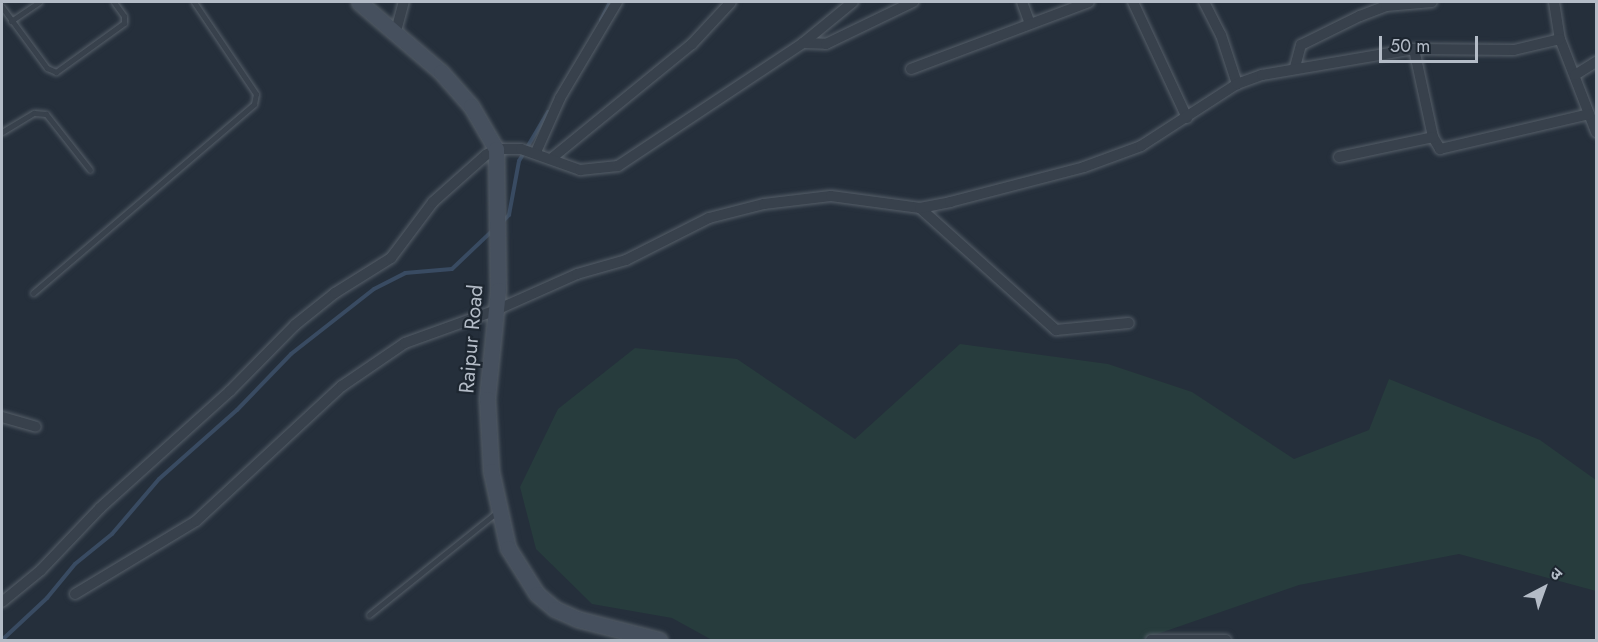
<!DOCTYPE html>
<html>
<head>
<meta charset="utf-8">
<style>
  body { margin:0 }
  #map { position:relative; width:1598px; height:642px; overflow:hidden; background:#252f3b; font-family:Jost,"Noto Sans Devanagari",sans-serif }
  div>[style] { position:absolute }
  .green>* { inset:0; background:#273c3d }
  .stream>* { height:4px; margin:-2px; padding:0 2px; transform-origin:2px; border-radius:2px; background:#394b62 }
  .roads { filter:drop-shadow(0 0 2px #565f69) drop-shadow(0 0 2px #565f69) }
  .lane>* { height:5px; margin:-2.5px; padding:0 2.5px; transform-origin:2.5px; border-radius:2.5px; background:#38414c }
  .street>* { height:10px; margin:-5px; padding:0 5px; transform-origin:5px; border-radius:5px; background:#38414c }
  .secondary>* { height:15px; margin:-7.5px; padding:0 7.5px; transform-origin:7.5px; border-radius:7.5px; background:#46505e }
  span { translate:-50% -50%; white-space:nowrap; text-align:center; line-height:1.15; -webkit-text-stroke:4.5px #1d2630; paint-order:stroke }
  .street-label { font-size:21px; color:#b4bcc7 }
  .frame { position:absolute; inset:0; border:3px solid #b4bcc7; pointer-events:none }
  .north { position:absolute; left:1514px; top:558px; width:60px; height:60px; -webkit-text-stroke:4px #1d2630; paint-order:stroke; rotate:41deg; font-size:16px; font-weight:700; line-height:24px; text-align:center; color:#b4bcc7 }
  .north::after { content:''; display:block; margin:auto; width:21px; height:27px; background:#b4bcc7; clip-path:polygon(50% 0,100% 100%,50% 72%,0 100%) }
  .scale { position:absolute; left:1379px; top:36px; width:99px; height:27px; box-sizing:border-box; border:3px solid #b4bcc7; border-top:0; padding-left:8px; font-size:18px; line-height:21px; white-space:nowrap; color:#b4bcc7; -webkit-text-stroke:4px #1d2630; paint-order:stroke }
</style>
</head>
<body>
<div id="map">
  <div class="green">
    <i style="clip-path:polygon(960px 344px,1108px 364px,1192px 392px,1294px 459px,1369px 430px,1389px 379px,1540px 440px,1596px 480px,1596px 591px,1459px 554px,1299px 585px,1140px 640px,712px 640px,672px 618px,592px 604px,536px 549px,520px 487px,558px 409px,635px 348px,737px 359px,855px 439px)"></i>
  </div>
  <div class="stream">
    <i style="left:601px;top:20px;width:20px;rotate:-63deg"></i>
    <i style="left:502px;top:222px;width:10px;rotate:-45deg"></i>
    <i style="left:509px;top:215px;width:55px;rotate:-79.5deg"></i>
    <i style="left:519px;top:161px;width:57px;rotate:-59.4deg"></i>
    <i style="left:2px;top:640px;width:62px;rotate:-43deg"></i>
    <i style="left:47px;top:598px;width:44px;rotate:-50.5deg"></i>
    <i style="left:75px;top:564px;width:48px;rotate:-39deg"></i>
    <i style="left:112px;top:534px;width:72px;rotate:-49.5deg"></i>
    <i style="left:159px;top:479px;width:104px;rotate:-41.5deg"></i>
    <i style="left:237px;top:410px;width:78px;rotate:-46deg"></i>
    <i style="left:291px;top:354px;width:105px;rotate:-38.1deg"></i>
    <i style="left:374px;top:289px;width:35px;rotate:-27deg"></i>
    <i style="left:405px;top:273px;width:47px;rotate:-4.9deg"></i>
    <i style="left:452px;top:269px;width:55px;rotate:-43.5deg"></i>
  </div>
  <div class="roads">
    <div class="lane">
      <i style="left:2px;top:7px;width:76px;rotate:53.6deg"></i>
      <i style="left:47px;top:68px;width:10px;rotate:24deg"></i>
      <i style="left:56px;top:72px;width:84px;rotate:-35.8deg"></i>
      <i style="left:124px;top:23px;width:7px;rotate:-90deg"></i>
      <i style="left:124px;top:16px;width:17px;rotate:-126deg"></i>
      <i style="left:11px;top:21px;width:34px;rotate:-34deg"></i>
      <i style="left:2px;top:132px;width:37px;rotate:-31deg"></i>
      <i style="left:34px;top:113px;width:12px;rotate:5deg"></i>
      <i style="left:46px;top:114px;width:71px;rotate:51.8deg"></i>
      <i style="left:33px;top:293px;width:291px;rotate:-40.5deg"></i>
      <i style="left:254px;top:104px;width:10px;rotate:-79deg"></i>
      <i style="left:256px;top:94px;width:111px;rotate:-124deg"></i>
      <i style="left:369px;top:615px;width:164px;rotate:-38.8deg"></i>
    </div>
    <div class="street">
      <i style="left:1022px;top:2px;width:23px;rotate:70deg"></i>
      <i style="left:1133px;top:2px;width:128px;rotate:65deg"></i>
      <i style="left:1204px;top:2px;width:37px;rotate:63deg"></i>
      <i style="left:1221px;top:35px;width:52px;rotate:71.9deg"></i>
      <i style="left:1554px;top:2px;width:37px;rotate:81deg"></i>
      <i style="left:1560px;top:39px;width:100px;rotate:68.8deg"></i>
      <i style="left:396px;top:31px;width:30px;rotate:-75deg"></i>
      <i style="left:803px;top:43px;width:23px;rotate:2deg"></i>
      <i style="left:826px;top:44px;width:97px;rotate:-25.8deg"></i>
      <i style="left:1414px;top:49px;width:90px;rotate:77.8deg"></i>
      <i style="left:1433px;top:137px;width:14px;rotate:60deg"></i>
      <i style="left:1440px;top:149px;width:153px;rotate:-13.2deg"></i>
      <i style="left:1295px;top:67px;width:23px;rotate:-75deg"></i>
      <i style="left:1301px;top:45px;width:66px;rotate:-26.2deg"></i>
      <i style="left:1360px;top:16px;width:28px;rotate:-21deg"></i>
      <i style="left:1386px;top:6px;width:46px;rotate:-5deg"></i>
      <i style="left:911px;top:69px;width:190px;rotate:-20.6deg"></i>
      <i style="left:1575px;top:75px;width:25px;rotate:-32deg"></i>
      <i style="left:536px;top:152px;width:59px;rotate:-66deg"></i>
      <i style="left:560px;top:98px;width:112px;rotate:-59.3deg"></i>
      <i style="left:1339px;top:157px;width:96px;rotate:-12deg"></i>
      <i style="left:552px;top:158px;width:181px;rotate:-39.2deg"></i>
      <i style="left:692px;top:44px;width:57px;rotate:-47.1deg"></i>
      <i style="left:920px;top:208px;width:183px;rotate:41.9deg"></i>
      <i style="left:1056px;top:330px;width:73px;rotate:-5.5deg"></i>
      <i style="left:2px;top:417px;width:35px;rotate:16deg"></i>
      <i style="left:75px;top:594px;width:141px;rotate:-31.1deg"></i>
      <i style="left:196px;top:521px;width:199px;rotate:-42.8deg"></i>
      <i style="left:342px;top:386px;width:76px;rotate:-34.3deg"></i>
      <i style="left:405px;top:343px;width:95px;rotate:-19.8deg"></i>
      <i style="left:494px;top:311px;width:91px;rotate:-24deg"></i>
      <i style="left:577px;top:274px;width:51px;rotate:-15.9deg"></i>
      <i style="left:626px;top:260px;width:93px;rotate:-26.8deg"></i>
      <i style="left:709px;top:218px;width:57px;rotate:-14.3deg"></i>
      <i style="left:764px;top:204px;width:67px;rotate:-6.8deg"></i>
      <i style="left:831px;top:196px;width:90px;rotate:7.7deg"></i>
      <i style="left:920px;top:208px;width:31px;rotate:-11deg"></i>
      <i style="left:950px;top:202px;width:138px;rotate:-14.6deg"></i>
      <i style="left:1084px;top:167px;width:61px;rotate:-20.2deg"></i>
      <i style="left:1141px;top:146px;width:114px;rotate:-32.9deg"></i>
      <i style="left:1237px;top:84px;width:27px;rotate:-20deg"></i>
      <i style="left:1262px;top:75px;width:154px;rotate:-9.7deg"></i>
      <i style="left:1414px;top:49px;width:100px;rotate:0.6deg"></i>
      <i style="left:1514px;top:50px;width:47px;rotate:-13.4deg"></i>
      <i style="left:2px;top:602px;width:50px;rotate:-39.4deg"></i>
      <i style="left:41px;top:570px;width:86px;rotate:-46.4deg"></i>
      <i style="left:100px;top:508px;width:175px;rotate:-42deg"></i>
      <i style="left:230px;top:391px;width:93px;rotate:-45.4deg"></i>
      <i style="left:295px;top:325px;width:51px;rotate:-38.7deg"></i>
      <i style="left:335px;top:293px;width:66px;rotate:-32deg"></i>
      <i style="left:391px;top:258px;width:70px;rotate:-53.1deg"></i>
      <i style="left:433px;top:202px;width:71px;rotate:-41.6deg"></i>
      <i style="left:486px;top:155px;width:12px;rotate:-31deg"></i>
      <i style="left:496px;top:149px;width:25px"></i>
      <i style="left:521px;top:149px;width:63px;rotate:19.6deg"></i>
      <i style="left:580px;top:170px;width:38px;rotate:-6deg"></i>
      <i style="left:618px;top:166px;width:222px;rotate:-33.6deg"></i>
      <i style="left:803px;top:43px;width:65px;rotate:-39.4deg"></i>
      <i style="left:1151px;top:640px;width:75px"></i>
    </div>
    <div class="secondary">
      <i style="left:359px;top:2px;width:108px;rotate:40.5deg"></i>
      <i style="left:441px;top:72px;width:45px;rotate:48.6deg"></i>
      <i style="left:471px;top:106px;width:50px;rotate:59.8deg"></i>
      <i style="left:496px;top:149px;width:141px;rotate:89.2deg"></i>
      <i style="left:498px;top:290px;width:110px;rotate:95.8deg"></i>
      <i style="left:487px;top:399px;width:72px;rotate:86.8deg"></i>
      <i style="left:491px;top:471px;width:79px;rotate:77.6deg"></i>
      <i style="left:508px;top:548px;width:54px;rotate:57.8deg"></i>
      <i style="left:537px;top:594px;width:23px;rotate:40deg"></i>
      <i style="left:555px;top:609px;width:24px;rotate:24deg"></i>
      <i style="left:577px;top:619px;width:85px;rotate:14.4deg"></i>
    </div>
  </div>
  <div class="street-label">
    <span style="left:471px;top:339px;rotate:-85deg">Raipur Road</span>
  </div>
  <div class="frame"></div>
  <div class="north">उ</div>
  <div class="scale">50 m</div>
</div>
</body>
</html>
